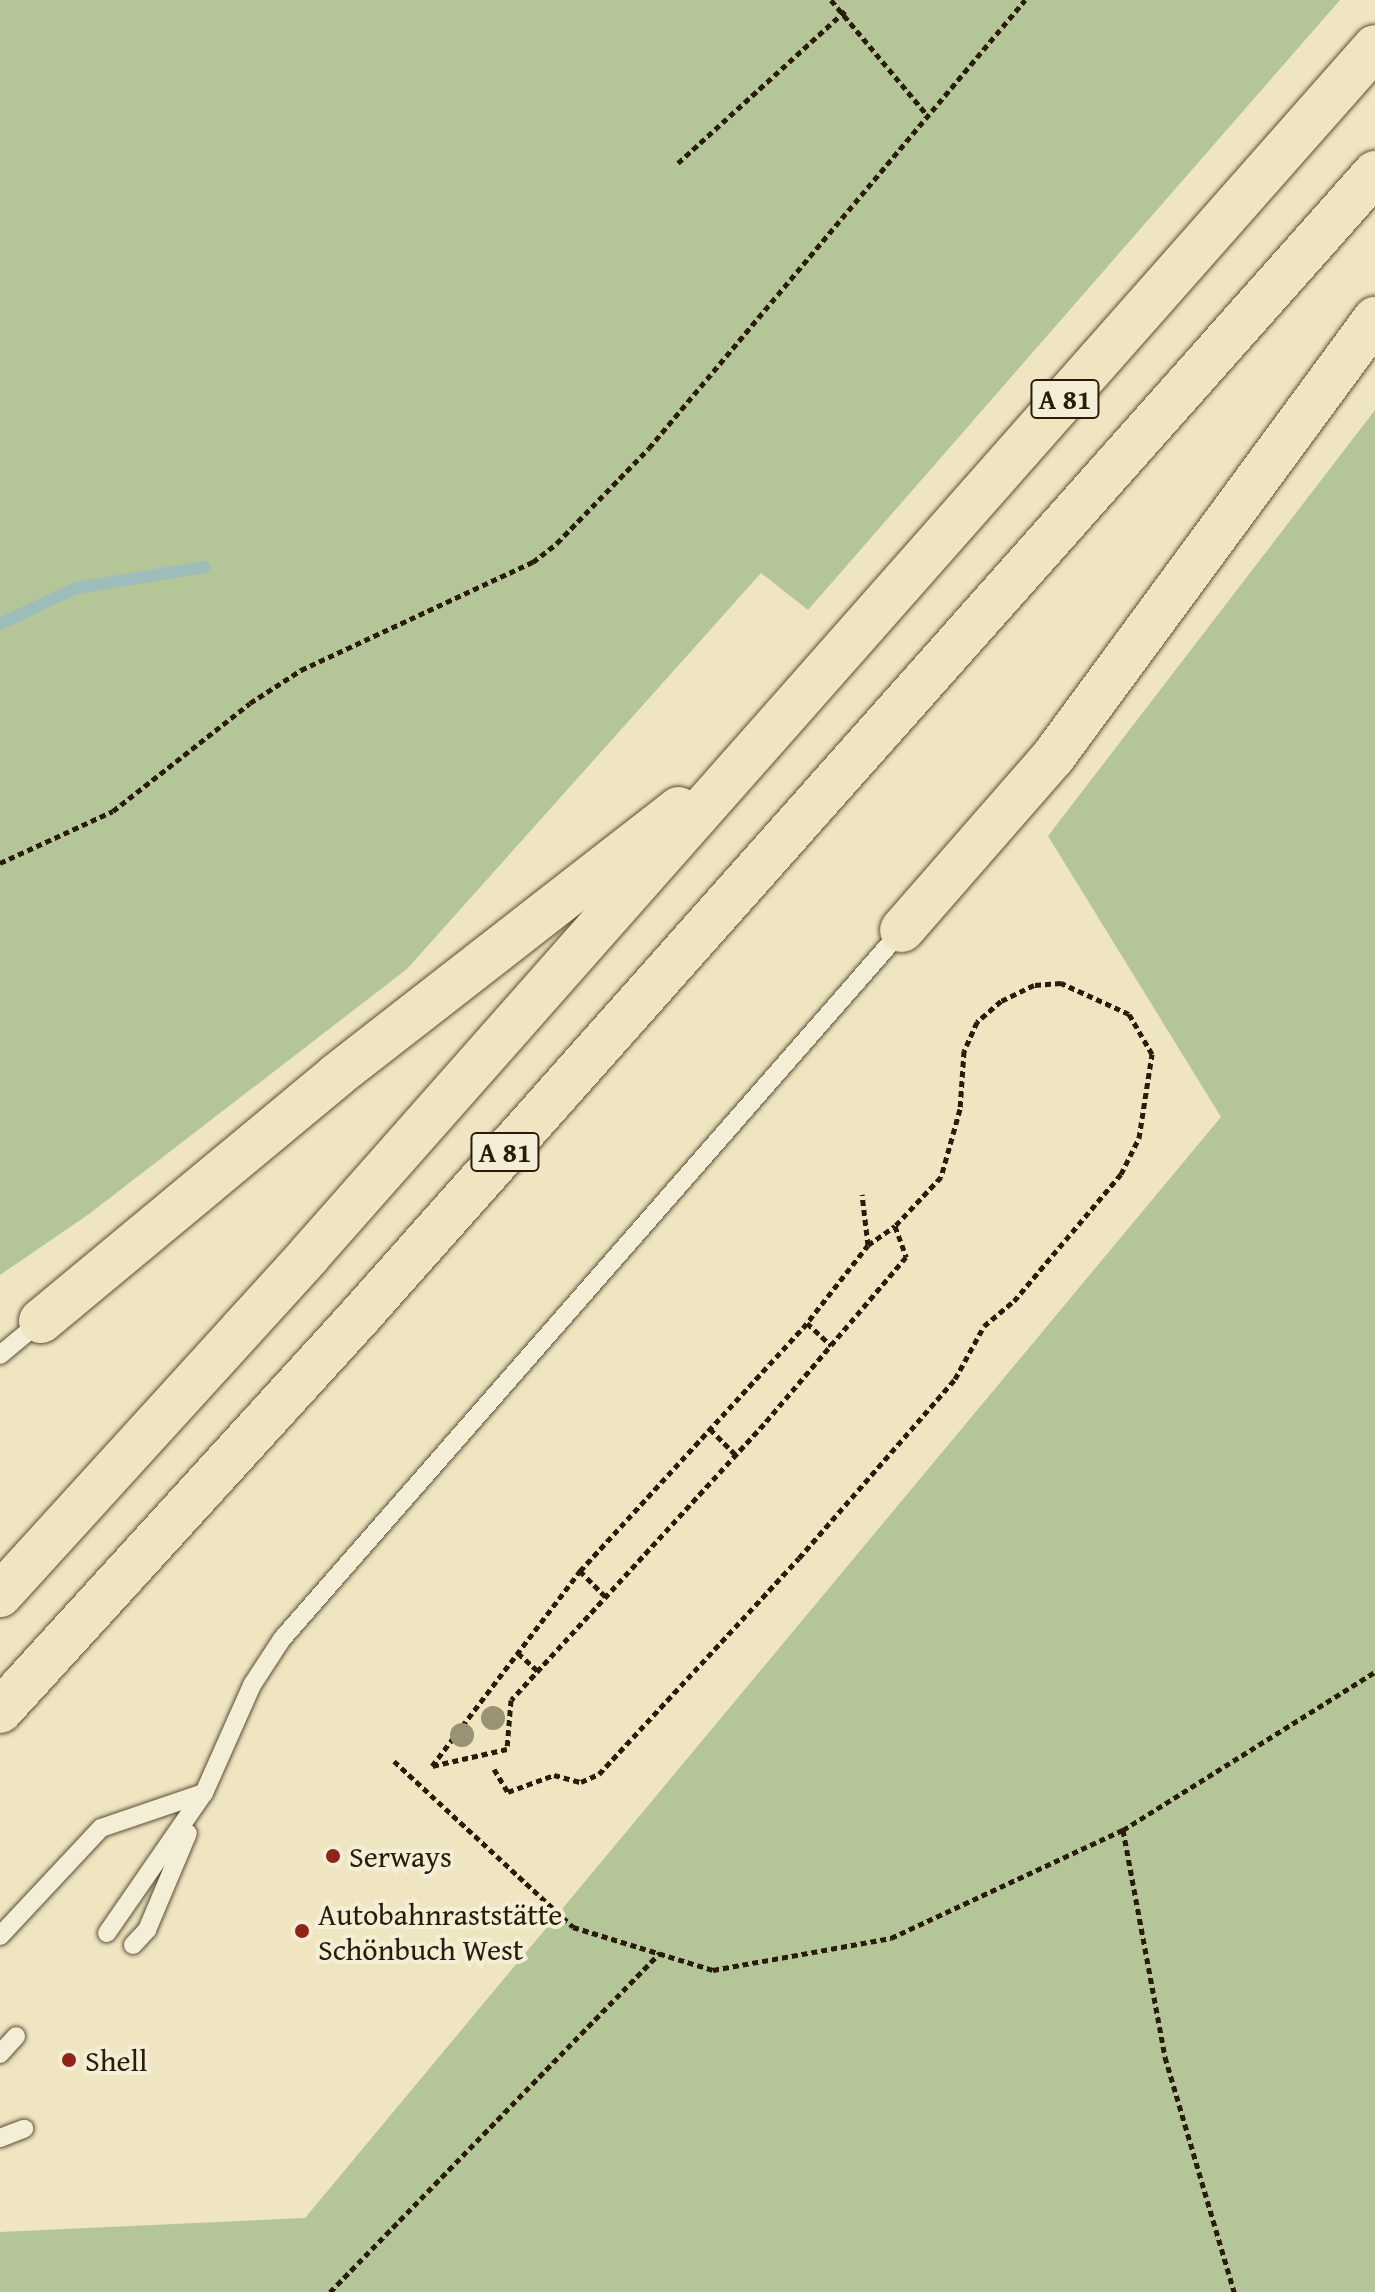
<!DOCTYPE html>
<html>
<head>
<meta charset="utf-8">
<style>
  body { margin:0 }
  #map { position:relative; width:1375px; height:2292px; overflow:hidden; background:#efe5c0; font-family:"Gentium Book Plus",serif }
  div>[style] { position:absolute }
  .green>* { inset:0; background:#b4c697 }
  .stream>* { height:12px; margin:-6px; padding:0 6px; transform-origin:6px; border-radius:6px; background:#9dbdbb }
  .path>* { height:5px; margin-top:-2.5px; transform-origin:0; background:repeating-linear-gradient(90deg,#291c0b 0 6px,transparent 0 10px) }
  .roads { filter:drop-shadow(0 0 2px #5a4e38) drop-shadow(0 0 2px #5a4e38) }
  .service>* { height:18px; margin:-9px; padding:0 9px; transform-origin:9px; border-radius:9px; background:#f5eed6 }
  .motorway>* { height:44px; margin:-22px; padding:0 22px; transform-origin:22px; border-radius:22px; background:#efe5c0 }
  .trees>* { width:24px; height:24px; margin:-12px; border-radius:50%; background:#999274 }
  .dots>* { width:22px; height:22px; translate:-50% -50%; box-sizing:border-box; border:4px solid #f5eed6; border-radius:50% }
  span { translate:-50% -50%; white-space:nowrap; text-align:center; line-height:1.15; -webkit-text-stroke:8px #f5eed6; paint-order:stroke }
  .shield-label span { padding:2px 6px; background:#f5eed6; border:2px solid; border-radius:6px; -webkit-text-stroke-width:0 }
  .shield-label { font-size:28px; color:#291c0b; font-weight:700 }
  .poi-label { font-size:30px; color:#291c0b }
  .left { translate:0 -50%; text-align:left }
</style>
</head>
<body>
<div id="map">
  <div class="green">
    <i style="clip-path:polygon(0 0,1340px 0,808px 610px,761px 573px,407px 969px,89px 1214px,0 1275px)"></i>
    <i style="clip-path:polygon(1375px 410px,1375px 2292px,0 2292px,0 2232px,305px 2218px,1221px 1117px,1048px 836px)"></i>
  </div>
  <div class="stream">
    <i style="left:0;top:624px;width:84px;rotate:-25.3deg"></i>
    <i style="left:76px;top:588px;width:130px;rotate:-9.3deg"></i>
  </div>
  <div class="path">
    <i style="left:831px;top:0;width:151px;rotate:50.1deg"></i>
    <i style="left:678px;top:163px;width:226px;rotate:-42.3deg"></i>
    <i style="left:0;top:863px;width:124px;rotate:-24.7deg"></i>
    <i style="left:113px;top:811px;width:174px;rotate:-38.2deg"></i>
    <i style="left:250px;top:703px;width:61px;rotate:-32.9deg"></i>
    <i style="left:301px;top:670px;width:256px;rotate:-25deg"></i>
    <i style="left:533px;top:562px;width:31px;rotate:-38deg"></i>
    <i style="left:557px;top:543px;width:132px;rotate:-45.9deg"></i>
    <i style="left:649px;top:448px;width:585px;rotate:-49.99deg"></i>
    <i style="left:868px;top:1245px;width:33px;rotate:-35deg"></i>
    <i style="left:807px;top:1323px;width:33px;rotate:43deg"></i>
    <i style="left:710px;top:1429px;width:37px;rotate:45deg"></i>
    <i style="left:580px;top:1571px;width:37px;rotate:45deg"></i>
    <i style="left:518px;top:1653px;width:27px;rotate:42deg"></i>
    <i style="left:394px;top:1761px;width:244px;rotate:42.8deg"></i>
    <i style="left:573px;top:1927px;width:146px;rotate:17.1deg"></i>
    <i style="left:713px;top:1970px;width:181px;rotate:-10.2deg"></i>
    <i style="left:891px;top:1938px;width:256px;rotate:-25deg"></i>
    <i style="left:1123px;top:1830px;width:297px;rotate:-32.1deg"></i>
    <i style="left:494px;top:1769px;width:27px;rotate:59deg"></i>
    <i style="left:508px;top:1792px;width:49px;rotate:-20.3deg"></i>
    <i style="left:554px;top:1775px;width:28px;rotate:15deg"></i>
    <i style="left:581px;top:1782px;width:20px;rotate:-24deg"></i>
    <i style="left:599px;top:1774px;width:294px;rotate:-47.2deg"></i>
    <i style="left:799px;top:1558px;width:237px;rotate:-48.9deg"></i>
    <i style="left:955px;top:1379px;width:60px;rotate:-61.3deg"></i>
    <i style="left:984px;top:1326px;width:39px;rotate:-40deg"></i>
    <i style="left:1014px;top:1301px;width:166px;rotate:-49.9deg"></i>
    <i style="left:1121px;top:1174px;width:40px;rotate:-63.4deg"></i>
    <i style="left:1139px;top:1138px;width:85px;rotate:-81.2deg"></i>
    <i style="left:1152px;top:1054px;width:46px;rotate:-119.9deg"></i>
    <i style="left:1129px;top:1014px;width:75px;rotate:-155.5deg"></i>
    <i style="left:1061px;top:983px;width:27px;rotate:176deg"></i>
    <i style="left:1034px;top:985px;width:37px;rotate:154deg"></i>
    <i style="left:1001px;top:1001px;width:32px;rotate:139deg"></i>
    <i style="left:977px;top:1022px;width:32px;rotate:114deg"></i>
    <i style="left:964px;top:1051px;width:58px;rotate:93.9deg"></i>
    <i style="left:960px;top:1109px;width:71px;rotate:105.6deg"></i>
    <i style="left:941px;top:1177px;width:67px;rotate:133.2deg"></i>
    <i style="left:895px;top:1226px;width:33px;rotate:70deg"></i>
    <i style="left:906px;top:1257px;width:219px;rotate:130.4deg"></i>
    <i style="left:764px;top:1424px;width:374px;rotate:132.5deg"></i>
    <i style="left:511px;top:1700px;width:49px;rotate:94.7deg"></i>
    <i style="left:507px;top:1749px;width:77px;rotate:167.2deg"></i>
    <i style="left:432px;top:1766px;width:245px;rotate:-52.8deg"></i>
    <i style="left:580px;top:1571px;width:330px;rotate:-47.5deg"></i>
    <i style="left:803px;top:1328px;width:105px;rotate:-51.9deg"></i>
    <i style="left:868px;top:1245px;width:51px;rotate:-96.7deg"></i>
    <i style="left:1123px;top:1830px;width:231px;rotate:79.5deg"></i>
    <i style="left:1165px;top:2057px;width:245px;rotate:73.6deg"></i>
    <i style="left:330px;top:2292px;width:473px;rotate:-45.8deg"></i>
  </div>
  <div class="roads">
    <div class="service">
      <i style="left:0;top:1355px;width:53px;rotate:-39.7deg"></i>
      <i style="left:107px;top:1933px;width:170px;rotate:-55.3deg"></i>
      <i style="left:0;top:1936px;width:148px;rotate:-46.9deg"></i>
      <i style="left:101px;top:1828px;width:109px;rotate:-18.8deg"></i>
      <i style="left:204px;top:1793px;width:118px;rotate:-66deg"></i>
      <i style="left:252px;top:1685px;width:55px;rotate:-56.9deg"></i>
      <i style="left:282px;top:1639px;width:942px;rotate:-48.83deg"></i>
      <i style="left:133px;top:1945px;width:21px;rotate:-47deg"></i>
      <i style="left:147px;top:1930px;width:105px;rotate:-67.1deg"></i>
      <i style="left:0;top:2054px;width:24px;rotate:-48deg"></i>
      <i style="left:0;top:2138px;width:26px;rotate:-21deg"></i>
    </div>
    <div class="motorway">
      <i style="left:902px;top:930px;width:230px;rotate:-48.9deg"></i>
      <i style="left:1053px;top:757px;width:544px;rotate:-53.68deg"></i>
      <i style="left:41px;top:1321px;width:385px;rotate:-39.7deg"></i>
      <i style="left:337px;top:1075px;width:433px;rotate:-37.9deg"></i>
      <i style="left:0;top:1595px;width:459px;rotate:-47.7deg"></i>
      <i style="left:309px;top:1255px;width:1611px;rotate:-48.57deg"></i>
      <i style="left:0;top:1711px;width:534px;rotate:-47.65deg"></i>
      <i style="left:360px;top:1316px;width:1529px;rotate:-48.39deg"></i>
    </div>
  </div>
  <div class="trees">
    <i style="left:493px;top:1718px"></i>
    <i style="left:462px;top:1735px"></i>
  </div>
  <div class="dots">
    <i style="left:333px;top:1856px;background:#8f2418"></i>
    <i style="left:302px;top:1931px;background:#8f2418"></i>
    <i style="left:69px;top:2060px;background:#8f2418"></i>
  </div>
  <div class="shield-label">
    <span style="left:1065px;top:399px">A 81</span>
    <span style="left:505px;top:1152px">A 81</span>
  </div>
  <div class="poi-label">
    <span class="left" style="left:349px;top:1856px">Serways</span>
    <span class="left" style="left:318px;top:1931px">Autobahnraststätte<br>Schönbuch West</span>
    <span class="left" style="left:85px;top:2060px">Shell</span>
  </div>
</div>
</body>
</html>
